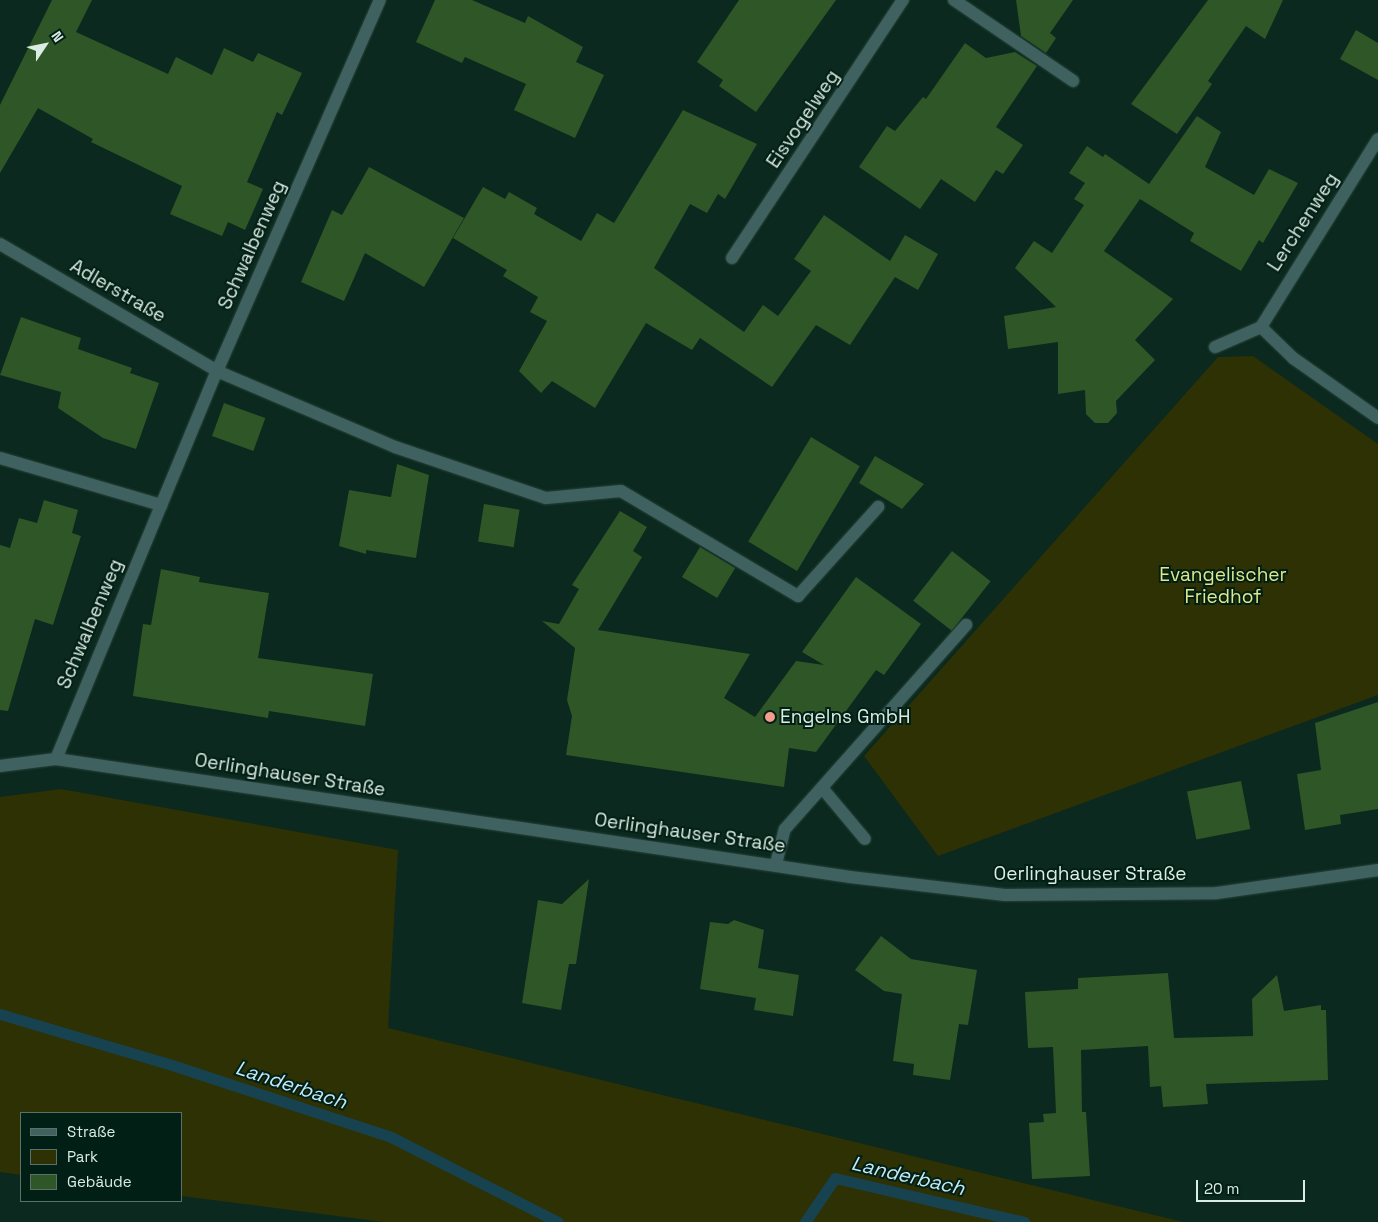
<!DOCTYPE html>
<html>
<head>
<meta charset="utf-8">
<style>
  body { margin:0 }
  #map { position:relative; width:1378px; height:1222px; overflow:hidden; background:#0b291e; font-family:"Space Grotesk",sans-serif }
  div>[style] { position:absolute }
  .green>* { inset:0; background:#2e3104 }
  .stream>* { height:11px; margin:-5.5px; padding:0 5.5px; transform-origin:5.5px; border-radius:5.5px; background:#174351 }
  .building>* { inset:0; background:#2f5626; transform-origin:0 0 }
  .roads { filter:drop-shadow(0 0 1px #28443a) drop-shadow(0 0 1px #28443a) }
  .lane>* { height:12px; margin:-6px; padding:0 6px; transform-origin:6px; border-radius:6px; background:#3f6261 }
  .street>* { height:12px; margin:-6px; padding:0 6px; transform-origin:6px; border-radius:6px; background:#3f6261 }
  .dots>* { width:14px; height:14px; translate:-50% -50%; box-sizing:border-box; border:2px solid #021f15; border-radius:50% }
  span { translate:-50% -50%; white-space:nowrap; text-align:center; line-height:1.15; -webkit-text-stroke:4px #021f15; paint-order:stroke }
  .street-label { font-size:19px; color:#dbece4 }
  .park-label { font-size:19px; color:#dfe788 }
  .poi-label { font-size:19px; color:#dbece4 }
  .left { translate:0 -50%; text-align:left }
  .water-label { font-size:20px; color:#c1eaf9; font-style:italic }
  .legend { position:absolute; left:20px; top:1112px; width:162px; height:90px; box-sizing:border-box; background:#021f15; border:1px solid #597168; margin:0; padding:6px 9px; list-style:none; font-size:15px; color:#dbece4 }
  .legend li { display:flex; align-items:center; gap:10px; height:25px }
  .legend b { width:25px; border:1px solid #597168 }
  .north { position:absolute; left:20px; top:20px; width:50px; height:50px; -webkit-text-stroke:4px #021f15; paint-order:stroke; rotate:56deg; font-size:14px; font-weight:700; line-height:20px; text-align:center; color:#dbece4 }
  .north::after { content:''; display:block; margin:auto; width:18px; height:22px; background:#dbece4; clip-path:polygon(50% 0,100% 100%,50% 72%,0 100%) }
  .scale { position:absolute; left:1196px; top:1180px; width:109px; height:22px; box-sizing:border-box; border:2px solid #dbece4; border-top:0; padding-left:6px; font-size:15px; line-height:18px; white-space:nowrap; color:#dbece4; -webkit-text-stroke:4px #021f15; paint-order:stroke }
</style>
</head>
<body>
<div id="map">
  <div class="green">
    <i style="clip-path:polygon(1253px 356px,1378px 444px,1378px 695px,938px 856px,864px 756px,1218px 357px)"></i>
    <i style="clip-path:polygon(61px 789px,398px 850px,388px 1028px,1183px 1222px,384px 1222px,181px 1196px,181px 1113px,21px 1113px,21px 1175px,0 1172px,0 797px)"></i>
  </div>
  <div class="stream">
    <i style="left:0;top:1014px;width:176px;rotate:16.5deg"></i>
    <i style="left:169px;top:1064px;width:234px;rotate:18.2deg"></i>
    <i style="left:391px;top:1137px;width:187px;rotate:27deg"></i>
    <i style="left:805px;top:1222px;width:53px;rotate:-55.7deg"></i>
    <i style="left:835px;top:1178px;width:194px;rotate:13.1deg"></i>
  </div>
  <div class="building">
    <i style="clip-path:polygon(52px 0,92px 0,76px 32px,168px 74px,176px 57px,212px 75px,224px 48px,253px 62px,258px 53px,302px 73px,282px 115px,277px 112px,247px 182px,263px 189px,245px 230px,228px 222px,222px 236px,170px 214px,182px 186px,91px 142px,93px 139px,38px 108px,0 173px,0 105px)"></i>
    <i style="clip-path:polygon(435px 0,472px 0,525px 23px,528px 16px,583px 47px,576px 62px,604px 75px,575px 138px,514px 110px,526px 84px,465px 57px,462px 63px,416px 42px)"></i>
    <i style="clip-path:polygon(739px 0,836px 0,756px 112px,719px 86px,723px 80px,697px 62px)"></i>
    <i style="clip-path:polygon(1016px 0,1073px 0,1050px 33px,1056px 38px,1046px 53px,1021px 36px)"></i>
    <i style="clip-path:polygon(1208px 0,1283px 0,1265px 39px,1246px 26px,1208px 81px,1212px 84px,1177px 134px,1131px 104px)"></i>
    <i style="clip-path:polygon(1356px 30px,1378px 43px,1378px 80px,1340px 59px)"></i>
    <i style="clip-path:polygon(965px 43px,986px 58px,1015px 52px,1037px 66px,996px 127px,1023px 145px,1003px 174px,996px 170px,975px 202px,941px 179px,920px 209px,859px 167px,887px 126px,895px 131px,923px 97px,926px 99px)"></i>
    <i style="clip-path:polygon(683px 110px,757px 144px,725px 199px,718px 194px,707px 213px,690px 204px,654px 268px,744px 332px,763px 305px,778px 316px,811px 271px,794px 259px,824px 215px,890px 261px,905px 235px,938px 254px,918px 290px,895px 277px,850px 345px,816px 325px,772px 387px,700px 338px,692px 350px,646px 323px,595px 408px,552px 381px,541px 393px,519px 371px,547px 321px,530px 312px,538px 297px,503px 276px,507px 270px,453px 238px,483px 187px,505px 199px,509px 192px,537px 208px,534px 214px,581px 241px,597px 213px,614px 223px)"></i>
    <i style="clip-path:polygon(1197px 116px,1221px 132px,1205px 167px,1254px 195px,1269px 169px,1298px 183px,1263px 243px,1259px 240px,1241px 271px,1190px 241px,1194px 233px,1140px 199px,1104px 251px,1173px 299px,1135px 340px,1155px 360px,1116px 401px,1117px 413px,1108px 423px,1095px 423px,1086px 414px,1085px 390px,1058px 394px,1058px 342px,1008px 349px,1004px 316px,1056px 307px,1015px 268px,1034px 241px,1052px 253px,1084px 205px,1074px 199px,1085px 183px,1069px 173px,1087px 146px,1103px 157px,1105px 154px,1149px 184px)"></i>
    <i style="clip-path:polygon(369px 167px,464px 218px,424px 287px,365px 253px,344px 301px,301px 282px,332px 210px,342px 215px)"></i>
    <i style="clip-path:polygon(21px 317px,81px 338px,78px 349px,132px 368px,130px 373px,159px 383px,136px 449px,103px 438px,58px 408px,61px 392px,0 375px)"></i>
    <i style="left:224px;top:403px;width:44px;height:35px;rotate:20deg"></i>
    <i style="left:811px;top:437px;width:57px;height:122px;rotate:31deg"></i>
    <i style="clip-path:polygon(875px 456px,924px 484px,902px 509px,859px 483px)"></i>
    <i style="clip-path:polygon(397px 464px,429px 475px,416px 558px,366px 550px,366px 554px,339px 546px,349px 490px,391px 497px)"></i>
    <i style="clip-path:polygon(44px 500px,78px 510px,72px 533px,81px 536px,53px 625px,35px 619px,8px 711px,0 710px,0 545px,10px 548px,19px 518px,37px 523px)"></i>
    <i style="left:484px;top:504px;width:36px;height:38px;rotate:9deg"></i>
    <i style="clip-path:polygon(620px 511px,647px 527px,633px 551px,642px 557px,598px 630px,750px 654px,724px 698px,755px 717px,796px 661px,824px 665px,802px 652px,856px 577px,921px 624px,884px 675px,876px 670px,816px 752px,789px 748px,784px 787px,566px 755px,572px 716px,567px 700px,575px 648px,542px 621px,559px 624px,579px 589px,572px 585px)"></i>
    <i style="left:700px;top:547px;width:41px;height:35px;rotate:31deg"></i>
    <i style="left:952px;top:551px;width:49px;height:63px;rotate:38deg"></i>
    <i style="clip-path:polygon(161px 569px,200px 577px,199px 582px,269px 593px,258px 658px,373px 674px,365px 726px,269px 711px,268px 718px,133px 696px,143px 624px,151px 625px)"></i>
    <i style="clip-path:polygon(1378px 702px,1378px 809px,1340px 815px,1341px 824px,1305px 830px,1297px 774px,1321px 770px,1315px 723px)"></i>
    <i style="left:1241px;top:781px;width:49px;height:55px;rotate:79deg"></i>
    <i style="clip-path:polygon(589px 879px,576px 964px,569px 964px,561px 1010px,522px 1003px,538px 900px,562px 904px)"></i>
    <i style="clip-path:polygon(734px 920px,764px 930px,758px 968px,799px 975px,793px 1016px,754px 1010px,756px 998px,700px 989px,710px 922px,728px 924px)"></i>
    <i style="clip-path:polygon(881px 936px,911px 959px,977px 970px,968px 1025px,959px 1024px,950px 1080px,913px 1075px,914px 1064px,893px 1061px,902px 994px,884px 991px,855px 970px)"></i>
    <i style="clip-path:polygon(1168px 973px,1174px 1038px,1253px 1036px,1252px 999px,1277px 975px,1284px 1011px,1321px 1005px,1321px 1010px,1326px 1010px,1328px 1080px,1206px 1084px,1208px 1104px,1163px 1107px,1161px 1086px,1150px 1087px,1148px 1046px,1081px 1050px,1082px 1112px,1086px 1112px,1090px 1176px,1032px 1179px,1029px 1123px,1044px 1122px,1043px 1114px,1056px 1113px,1053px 1047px,1028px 1048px,1025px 992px,1078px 989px,1078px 978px)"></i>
  </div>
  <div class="roads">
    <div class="lane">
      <i style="left:954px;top:0;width:144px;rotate:34.2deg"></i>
      <i style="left:217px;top:371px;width:194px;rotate:23.1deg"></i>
      <i style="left:395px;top:447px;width:159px;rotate:18.7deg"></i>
      <i style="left:546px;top:498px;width:75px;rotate:-5.3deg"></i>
      <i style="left:621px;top:491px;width:206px;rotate:30.7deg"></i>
      <i style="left:798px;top:596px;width:120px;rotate:-48deg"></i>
      <i style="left:823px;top:789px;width:65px;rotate:50deg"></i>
      <i style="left:776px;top:864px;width:36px;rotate:-76deg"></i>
      <i style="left:785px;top:829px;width:273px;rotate:-48.4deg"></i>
    </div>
    <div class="street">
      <i style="left:1378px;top:139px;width:221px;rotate:121.9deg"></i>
      <i style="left:1261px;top:327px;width:45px;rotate:44.1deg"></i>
      <i style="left:1293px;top:358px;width:104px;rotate:35.2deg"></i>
      <i style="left:0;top:244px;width:251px;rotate:30.3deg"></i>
      <i style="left:732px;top:258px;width:310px;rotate:-56.5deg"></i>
      <i style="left:1215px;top:347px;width:50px;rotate:-23.5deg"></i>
      <i style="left:0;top:458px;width:168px;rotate:16.3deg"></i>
      <i style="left:56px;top:759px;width:420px;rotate:-67.5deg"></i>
      <i style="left:217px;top:371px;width:405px;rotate:-66.3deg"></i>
      <i style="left:0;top:766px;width:56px;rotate:-7.1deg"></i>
      <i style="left:56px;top:759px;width:803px;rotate:8.45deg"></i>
      <i style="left:850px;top:877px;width:156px;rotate:6.6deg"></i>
      <i style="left:1005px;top:895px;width:212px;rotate:-0.5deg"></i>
      <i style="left:1217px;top:893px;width:163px;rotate:-8.1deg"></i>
    </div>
  </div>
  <div class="dots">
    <i style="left:770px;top:717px;background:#f49d8c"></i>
  </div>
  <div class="street-label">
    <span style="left:803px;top:119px;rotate:-56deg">Eisvogelweg</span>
    <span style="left:1303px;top:222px;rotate:-57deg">Lerchenweg</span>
    <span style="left:252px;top:245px;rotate:-66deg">Schwalbenweg</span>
    <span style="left:118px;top:291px;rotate:30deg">Adlerstraße</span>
    <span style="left:90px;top:624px;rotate:-67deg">Schwalbenweg</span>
    <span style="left:290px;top:775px;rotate:9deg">Oerlinghauser Straße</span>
    <span style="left:690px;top:833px;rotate:8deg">Oerlinghauser Straße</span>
    <span style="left:1090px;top:874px">Oerlinghauser Straße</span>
  </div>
  <div class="park-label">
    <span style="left:1223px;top:586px">Evangelischer<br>Friedhof</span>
  </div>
  <div class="poi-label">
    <span class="left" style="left:780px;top:717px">Engelns GmbH</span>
  </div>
  <div class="water-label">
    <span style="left:291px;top:1085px;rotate:18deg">Landerbach</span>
    <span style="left:908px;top:1176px;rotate:13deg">Landerbach</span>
  </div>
  <ul class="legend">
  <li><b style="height:6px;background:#3f6261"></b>Straße</li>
  <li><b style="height:14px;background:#2e3104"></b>Park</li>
  <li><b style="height:14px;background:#2f5626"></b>Gebäude</li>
  </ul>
  <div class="north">N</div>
  <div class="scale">20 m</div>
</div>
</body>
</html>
